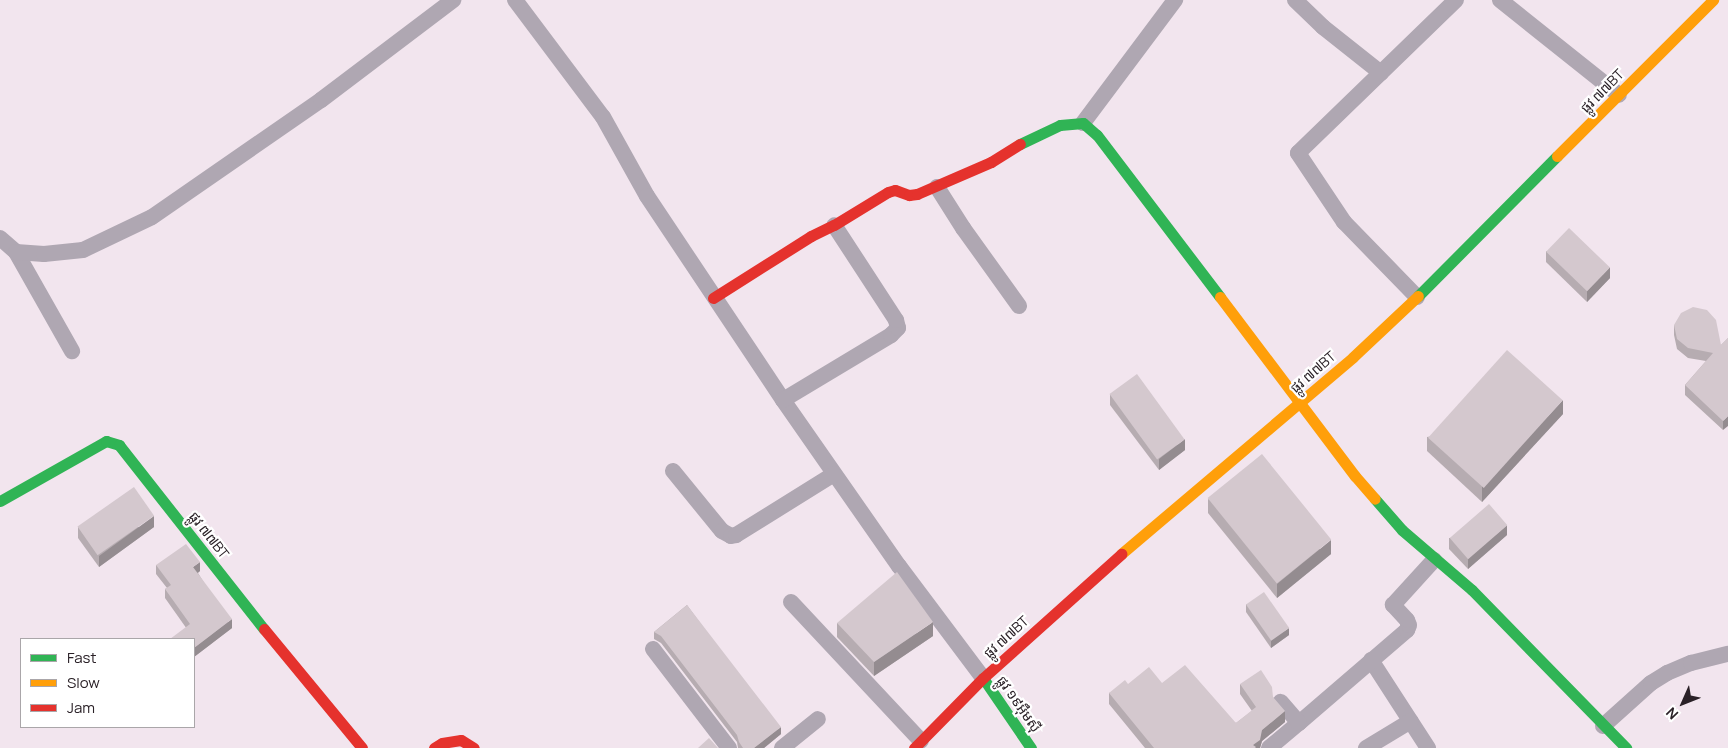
<!DOCTYPE html>
<html>
<head>
<meta charset="utf-8">
<style>
  body { margin:0 }
  #map { position:relative; width:1728px; height:748px; overflow:hidden; background:#f2e5ee; font-family:Manrope,"Noto Sans Khmer",sans-serif }
  div>[style] { position:absolute }
  .street>* { height:16px; margin:-8px; padding:0 8px; transform-origin:8px; border-radius:8px; background:#afa7b2 }
  .fast>* { height:11px; margin:-5.5px; padding:0 5.5px; transform-origin:5.5px; border-radius:5.5px; background:#30b455 }
  .slow>* { height:11px; margin:-5.5px; padding:0 5.5px; transform-origin:5.5px; border-radius:5.5px; background:#ff9f0a }
  .jam>* { height:11px; margin:-5.5px; padding:0 5.5px; transform-origin:5.5px; border-radius:5.5px; background:#e5322d }
  .wall>* { inset:0; background:#b6acb1 }
  .shaded-wall>* { inset:0; background:#948c90 }
  .building>* { inset:0; background:#d4c8ce; transform-origin:0 0 }
  span { translate:-50% -50%; white-space:nowrap; text-align:center; line-height:1.15; -webkit-text-stroke:4.5px #fff; paint-order:stroke }
  .street-label { font-size:14px; color:#2a2127 }
  .legend { position:absolute; left:20px; top:638px; width:175px; height:90px; box-sizing:border-box; background:#fff; border:1px solid #aaa6a9; margin:0; padding:6px 9px; list-style:none; font-size:15px; color:#2a2127 }
  .legend li { display:flex; align-items:center; gap:10px; height:25px }
  .legend b { width:25px; border:1px solid #aaa6a9 }
  .north { position:absolute; left:1658px; top:678px; width:50px; height:50px; -webkit-text-stroke:4px #fff; paint-order:stroke; rotate:226deg; font-size:14px; font-weight:700; line-height:20px; text-align:center; color:#2a2127 }
  .north::after { content:''; display:block; margin:auto; width:18px; height:22px; background:#2a2127; clip-path:polygon(50% 0,100% 100%,50% 72%,0 100%) }
</style>
</head>
<body>
<div id="map">
  <div class="street">
    <i style="left:515px;top:0;width:146px;rotate:53.1deg"></i>
    <i style="left:603px;top:117px;width:90px;rotate:60.9deg"></i>
    <i style="left:647px;top:196px;width:245px;rotate:56.3deg"></i>
    <i style="left:783px;top:400px;width:203px;rotate:55.1deg"></i>
    <i style="left:899px;top:566px;width:140px;rotate:53.1deg"></i>
    <i style="left:1295px;top:0;width:39px;rotate:44deg"></i>
    <i style="left:1323px;top:27px;width:74px;rotate:38.4deg"></i>
    <i style="left:1500px;top:0;width:152px;rotate:38.6deg"></i>
    <i style="left:1083px;top:123px;width:154px;rotate:-53.2deg"></i>
    <i style="left:937px;top:187px;width:49px;rotate:57.6deg"></i>
    <i style="left:963px;top:228px;width:96px;rotate:54.3deg"></i>
    <i style="left:0;top:238px;width:21px;rotate:41deg"></i>
    <i style="left:16px;top:252px;width:114px;rotate:60.5deg"></i>
    <i style="left:16px;top:252px;width:28px;rotate:4deg"></i>
    <i style="left:44px;top:254px;width:39px;rotate:-6deg"></i>
    <i style="left:83px;top:250px;width:76px;rotate:-25.6deg"></i>
    <i style="left:152px;top:217px;width:206px;rotate:-34.7deg"></i>
    <i style="left:321px;top:100px;width:166px;rotate:-37.1deg"></i>
    <i style="left:1417px;top:297px;width:105px;rotate:-134.2deg"></i>
    <i style="left:1344px;top:222px;width:83px;rotate:-123.7deg"></i>
    <i style="left:1298px;top:153px;width:220px;rotate:-44.1deg"></i>
    <i style="left:783px;top:400px;width:126px;rotate:-31deg"></i>
    <i style="left:891px;top:335px;width:10px;rotate:-45deg"></i>
    <i style="left:898px;top:328px;width:8px;rotate:-104deg"></i>
    <i style="left:896px;top:320px;width:113px;rotate:-123.1deg"></i>
    <i style="left:673px;top:471px;width:77px;rotate:50.8deg"></i>
    <i style="left:722px;top:531px;width:10px;rotate:29deg"></i>
    <i style="left:731px;top:536px;width:5px;rotate:-11deg"></i>
    <i style="left:736px;top:535px;width:115px;rotate:-31.9deg"></i>
    <i style="left:791px;top:602px;width:190px;rotate:46.9deg"></i>
    <i style="left:653px;top:649px;width:125px;rotate:52.5deg"></i>
    <i style="left:1371px;top:660px;width:105px;rotate:57.1deg"></i>
    <i style="left:1299px;top:723px;width:143px;rotate:-40.7deg"></i>
    <i style="left:1407px;top:630px;width:5px;rotate:-68deg"></i>
    <i style="left:1409px;top:625px;width:5px;rotate:-112deg"></i>
    <i style="left:1407px;top:620px;width:21px;rotate:-133deg"></i>
    <i style="left:1393px;top:605px;width:61px;rotate:-47.7deg"></i>
    <i style="left:1603px;top:726px;width:64px;rotate:-41.9deg"></i>
    <i style="left:1651px;top:683px;width:19px;rotate:-32deg"></i>
    <i style="left:1667px;top:673px;width:26px;rotate:-23deg"></i>
    <i style="left:1691px;top:663px;width:38px;rotate:-14deg"></i>
    <i style="left:782px;top:748px;width:46px;rotate:-38.9deg"></i>
    <i style="left:1269px;top:748px;width:39px;rotate:-40deg"></i>
    <i style="left:1299px;top:723px;width:28px;rotate:-131deg"></i>
    <i style="left:1366px;top:748px;width:52px;rotate:-31deg"></i>
  </div>
  <div class="fast">
    <i style="left:1020px;top:144px;width:44px;rotate:-25.4deg"></i>
    <i style="left:1060px;top:125px;width:23px;rotate:-5deg"></i>
    <i style="left:1083px;top:123px;width:18px;rotate:41deg"></i>
    <i style="left:1097px;top:135px;width:203px;rotate:52.8deg"></i>
    <i style="left:1418px;top:296px;width:197px;rotate:-45.2deg"></i>
    <i style="left:1375px;top:499px;width:41px;rotate:48.9deg"></i>
    <i style="left:1402px;top:530px;width:92px;rotate:40.6deg"></i>
    <i style="left:1472px;top:590px;width:221px;rotate:45.7deg"></i>
    <i style="left:0;top:501px;width:122px;rotate:-29.5deg"></i>
    <i style="left:106px;top:441px;width:14px;rotate:17deg"></i>
    <i style="left:119px;top:445px;width:234px;rotate:51.8deg"></i>
    <i style="left:983px;top:678px;width:85px;rotate:55.6deg"></i>
  </div>
  <div class="slow">
    <i style="left:1557px;top:156px;width:221px;rotate:-45deg"></i>
    <i style="left:1220px;top:297px;width:224px;rotate:53deg"></i>
    <i style="left:1355px;top:476px;width:30px;rotate:49deg"></i>
    <i style="left:1121px;top:554px;width:304px;rotate:-40.3deg"></i>
    <i style="left:1353px;top:357px;width:89px;rotate:-43.2deg"></i>
  </div>
  <div class="jam">
    <i style="left:713px;top:298px;width:116px;rotate:-32.3deg"></i>
    <i style="left:811px;top:236px;width:25px;rotate:-26deg"></i>
    <i style="left:834px;top:225px;width:63px;rotate:-31.4deg"></i>
    <i style="left:888px;top:192px;width:7px;rotate:-16deg"></i>
    <i style="left:895px;top:190px;width:15px;rotate:20deg"></i>
    <i style="left:909px;top:195px;width:8px;rotate:-7deg"></i>
    <i style="left:917px;top:194px;width:81px;rotate:-23.4deg"></i>
    <i style="left:991px;top:162px;width:34px;rotate:-32deg"></i>
    <i style="left:264px;top:629px;width:154px;rotate:50.5deg"></i>
    <i style="left:434px;top:748px;width:9px;rotate:-32deg"></i>
    <i style="left:442px;top:743px;width:19px;rotate:-9deg"></i>
    <i style="left:461px;top:740px;width:15px;rotate:32deg"></i>
    <i style="left:914px;top:748px;width:98px;rotate:-45.4deg"></i>
    <i style="left:983px;top:678px;width:186px;rotate:-41.9deg"></i>
  </div>
  <div class="wall">
    <i style="clip-path:polygon(1546px 251px,1610px 278px,1587px 302px,1546px 262px)"></i>
    <i style="clip-path:polygon(1674px 325px,1721px 345px,1728px 338px,1723px 430px,1685px 395px,1685px 385px,1706px 361px,1688px 358px,1677px 349px,1674px 335px)"></i>
    <i style="clip-path:polygon(1110px 394px,1185px 450px,1159px 470px,1110px 405px)"></i>
    <i style="clip-path:polygon(1563px 414px,1482px 502px,1427px 451px,1427px 437px)"></i>
    <i style="clip-path:polygon(1208px 499px,1331px 554px,1277px 598px,1208px 513px)"></i>
    <i style="clip-path:polygon(78px 527px,154px 527px,99px 567px,78px 538px)"></i>
    <i style="clip-path:polygon(1507px 535px,1468px 569px,1449px 549px,1449px 538px)"></i>
    <i style="clip-path:polygon(156px 565px,200px 571px,198px 573px,232px 628px,194px 657px,194px 639px,165px 598px,165px 589px,167px 588px,156px 574px)"></i>
    <i style="clip-path:polygon(1246px 604px,1289px 635px,1271px 648px,1246px 612px)"></i>
    <i style="clip-path:polygon(687px 605px,781px 734px,764px 748px,738px 748px,737px 742px,661px 643px,654px 639px,654px 632px)"></i>
    <i style="clip-path:polygon(837px 623px,933px 636px,874px 676px,837px 637px)"></i>
    <i style="clip-path:polygon(1162px 683px,1236px 723px,1252px 711px,1240px 694px,1240px 684px,1273px 697px,1285px 722px,1262px 741px,1260px 748px,1145px 748px,1109px 704px,1109px 693px,1128px 684px)"></i>
  </div>
  <div class="shaded-wall">
    <i style="clip-path:polygon(1610px 267px,1610px 278px,1587px 302px,1587px 291px)"></i>
    <i style="clip-path:polygon(1563px 400px,1563px 414px,1482px 502px,1482px 487px)"></i>
    <i style="clip-path:polygon(1728px 416px,1728px 426px,1723px 430px,1723px 421px)"></i>
    <i style="clip-path:polygon(1185px 439px,1185px 450px,1159px 470px,1159px 459px)"></i>
    <i style="clip-path:polygon(154px 516px,154px 527px,99px 567px,99px 556px)"></i>
    <i style="clip-path:polygon(1507px 525px,1507px 535px,1468px 569px,1468px 558px)"></i>
    <i style="clip-path:polygon(1331px 540px,1331px 554px,1277px 598px,1277px 584px)"></i>
    <i style="clip-path:polygon(200px 562px,200px 571px,193px 576px,193px 567px)"></i>
    <i style="clip-path:polygon(232px 619px,232px 628px,194px 657px,194px 648px)"></i>
    <i style="clip-path:polygon(933px 622px,933px 636px,874px 676px,874px 662px)"></i>
    <i style="clip-path:polygon(1289px 628px,1289px 635px,1271px 648px,1271px 640px)"></i>
    <i style="clip-path:polygon(1285px 711px,1285px 722px,1262px 741px,1260px 748px,1253px 748px,1253px 745px,1262px 730px)"></i>
    <i style="clip-path:polygon(781px 727px,781px 734px,764px 748px,754px 748px)"></i>
  </div>
  <div class="building">
    <i style="left:1569px;top:228px;width:57px;height:33px;rotate:44deg"></i>
    <i style="clip-path:polygon(1693px 307px,1707px 310px,1716px 320px,1721px 345px,1728px 338px,1728px 416px,1723px 421px,1685px 385px,1713px 353px,1688px 348px,1677px 339px,1674px 325px,1681px 313px)"></i>
    <i style="left:1507px;top:350px;width:75px;height:118px;rotate:42deg"></i>
    <i style="left:1137px;top:374px;width:81px;height:34px;rotate:54deg"></i>
    <i style="left:1262px;top:454px;width:110px;height:70px;rotate:51deg"></i>
    <i style="left:134px;top:487px;width:35px;height:69px;rotate:55deg"></i>
    <i style="left:1489px;top:504px;width:28px;height:52px;rotate:49deg"></i>
    <i style="clip-path:polygon(186px 544px,200px 562px,193px 567px,232px 619px,194px 648px,194px 639px,170px 639px,190px 624px,165px 589px,171px 585px,156px 565px)"></i>
    <i style="clip-path:polygon(897px 572px,933px 622px,874px 662px,837px 623px)"></i>
    <i style="left:1264px;top:592px;width:44px;height:22px;rotate:55deg"></i>
    <i style="clip-path:polygon(687px 605px,781px 727px,754px 748px,743px 748px,739px 742px,737px 735px,661px 636px,654px 632px)"></i>
    <i style="clip-path:polygon(1185px 665px,1236px 723px,1256px 707px,1240px 684px,1261px 670px,1272px 687px,1273px 697px,1285px 711px,1262px 730px,1260px 740px,1253px 745px,1256px 747px,1255px 748px,1154px 748px,1109px 693px,1125px 680px,1128px 684px,1149px 667px,1162px 683px)"></i>
    <i style="clip-path:polygon(709px 738px,718px 748px,698px 748px)"></i>
  </div>
  <div class="street-label">
    <span style="left:1602px;top:91px;rotate:-45deg">ផ្លូវ ៧៧BT</span>
    <span style="left:1313px;top:372px;rotate:-41deg">ផ្លូវ ៧៧BT</span>
    <span style="left:209px;top:535px;rotate:52deg">ផ្លូវ ៧៧BT</span>
    <span style="left:1006px;top:637px;rotate:-42deg">ផ្លូវ ៧៧BT</span>
    <span style="left:1019px;top:704px;rotate:55deg">ផ្លូវ ១៩អ៊ឹមស៊ី</span>
  </div>
  <ul class="legend">
  <li><b style="height:6px;background:#30b455"></b>Fast</li>
  <li><b style="height:6px;background:#ff9f0a"></b>Slow</li>
  <li><b style="height:6px;background:#e5322d"></b>Jam</li>
  </ul>
  <div class="north">N</div>
</div>
</body>
</html>
